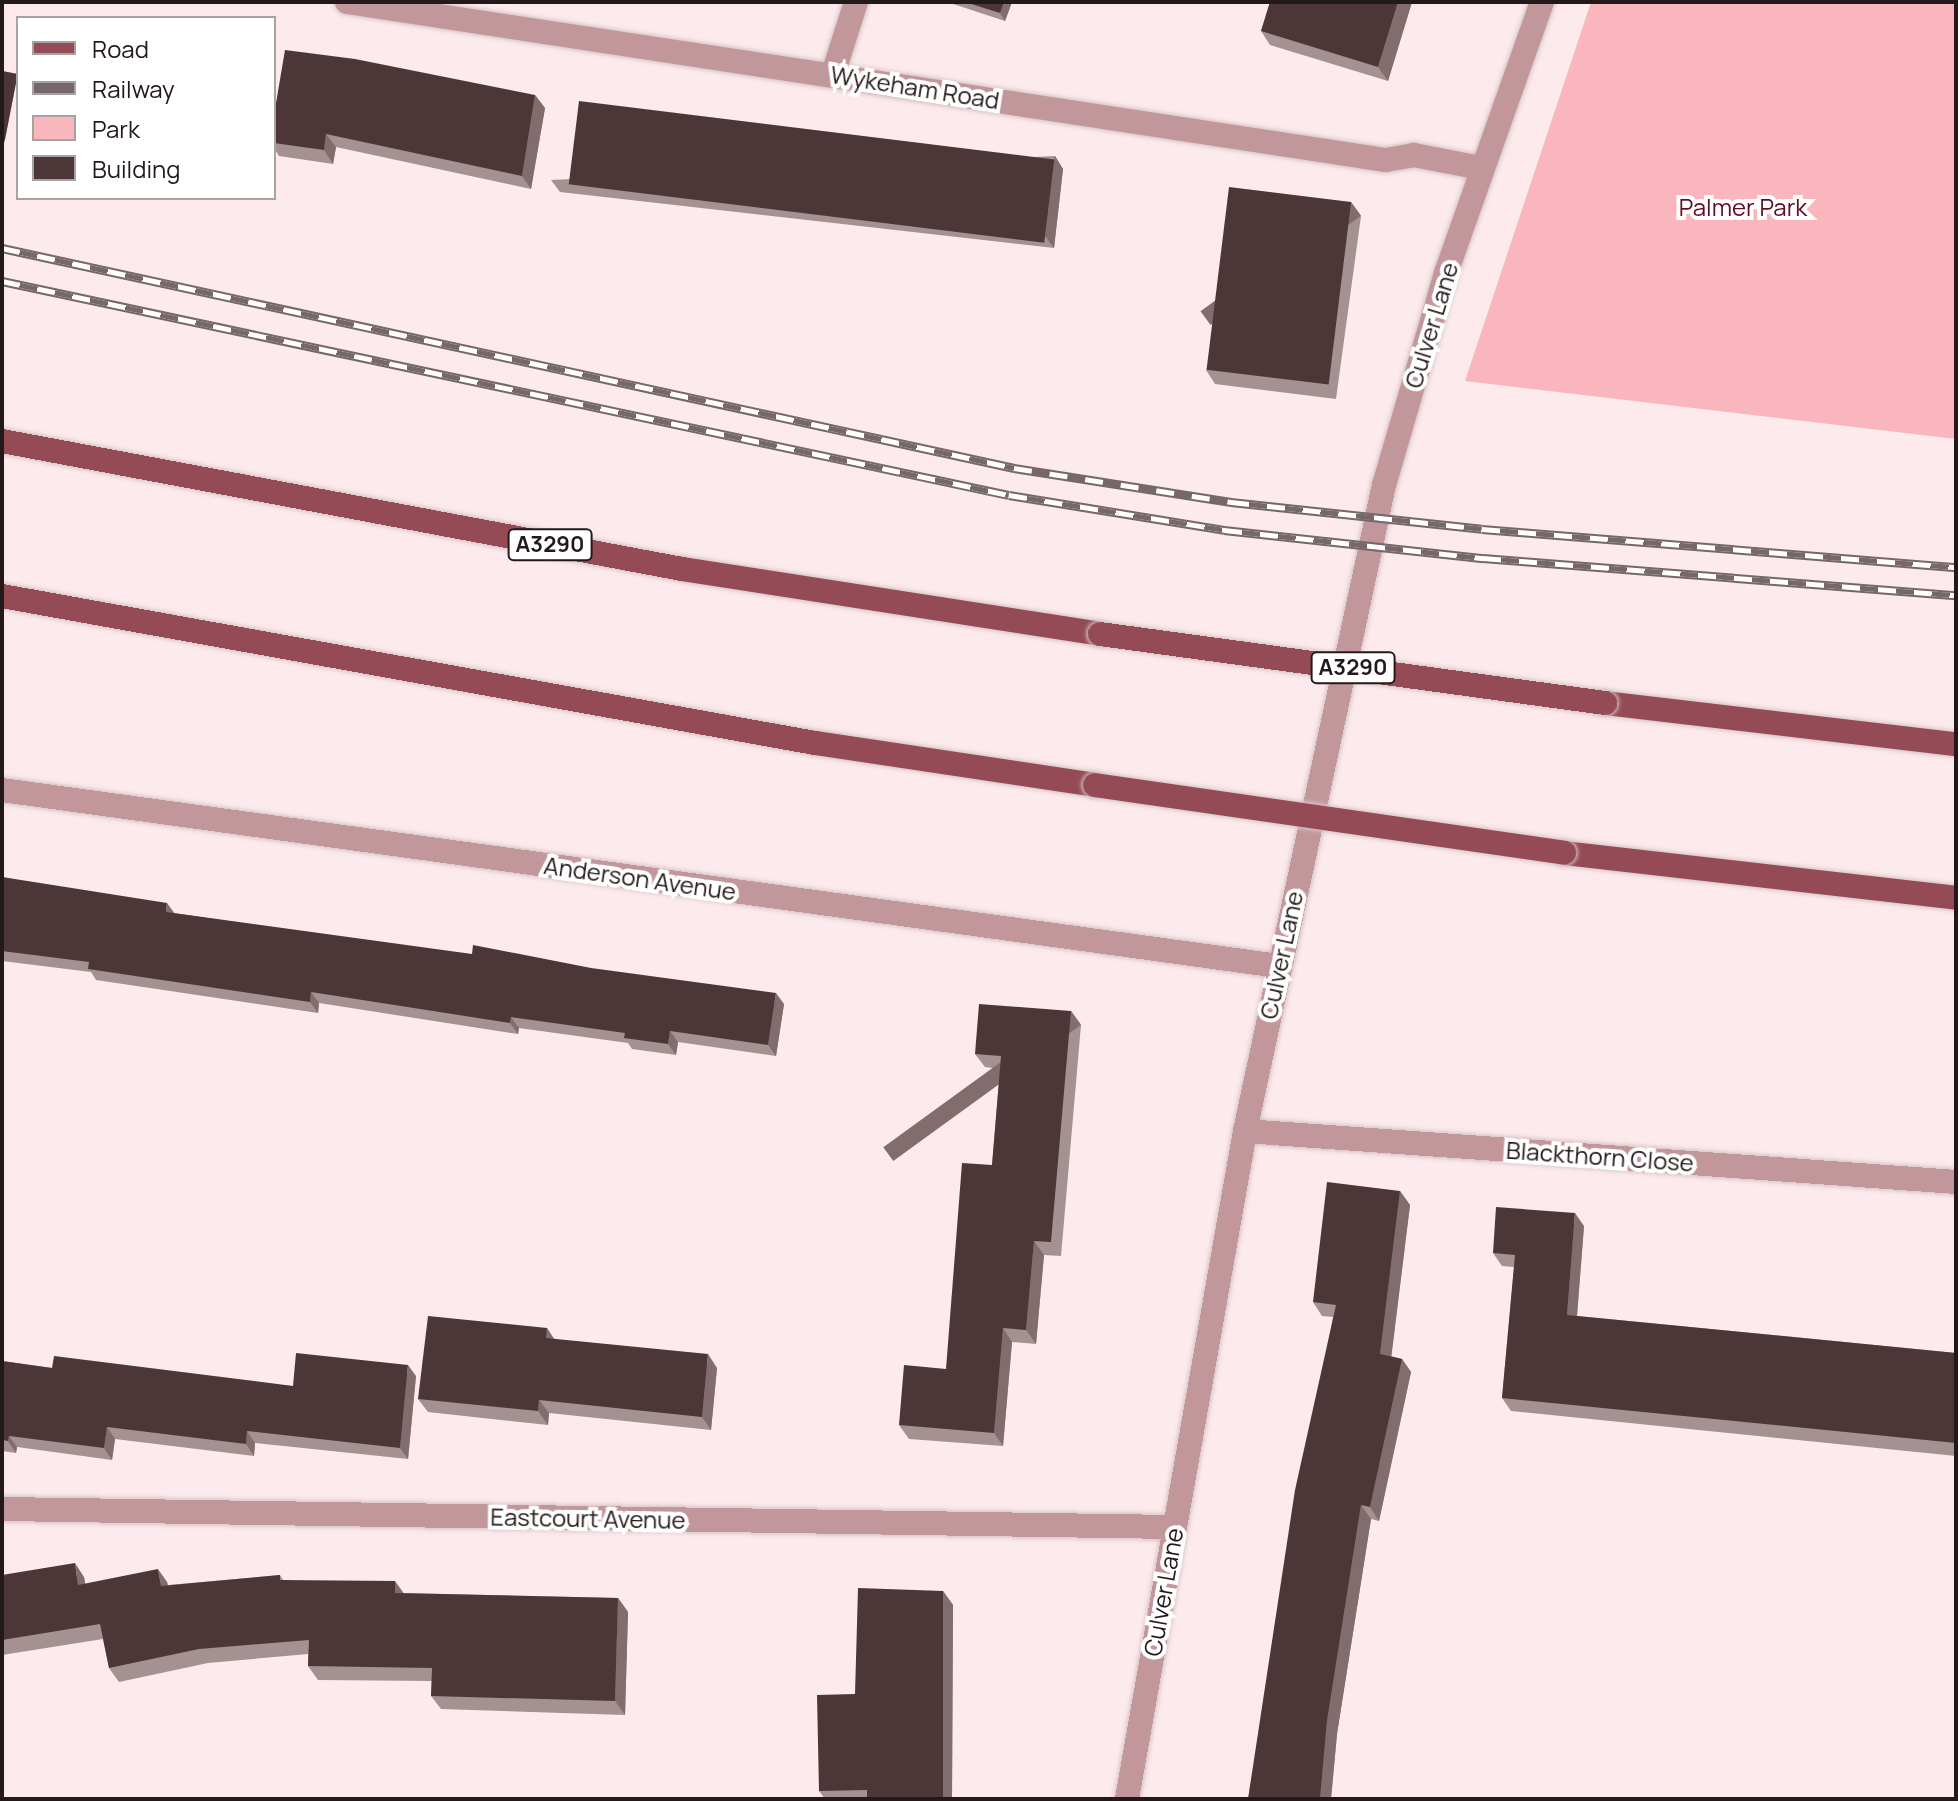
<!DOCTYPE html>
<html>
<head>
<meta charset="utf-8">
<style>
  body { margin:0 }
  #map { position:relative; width:1958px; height:1801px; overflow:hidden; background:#fdeaec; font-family:Manrope,sans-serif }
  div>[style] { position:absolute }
  .green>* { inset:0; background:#f9b6bc }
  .roads { filter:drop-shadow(0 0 2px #d6c4c6) drop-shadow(0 0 2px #d6c4c6) }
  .minor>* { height:24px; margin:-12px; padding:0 12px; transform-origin:12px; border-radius:12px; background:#c2979b }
  .major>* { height:24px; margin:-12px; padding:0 12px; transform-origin:12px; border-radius:12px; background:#944b56 }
  .rail>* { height:9px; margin-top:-4.5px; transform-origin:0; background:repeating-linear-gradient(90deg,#fff 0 18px,#76686a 0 36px); box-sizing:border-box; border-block:2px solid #76686a }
  .bridges { filter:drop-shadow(0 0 2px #d6c4c6) drop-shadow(0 0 2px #d6c4c6) }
  .major-bridge>* { height:24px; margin:-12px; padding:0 12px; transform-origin:12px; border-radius:12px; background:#944b56 }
  .wall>* { inset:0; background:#a59092; transform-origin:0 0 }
  .shaded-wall>* { inset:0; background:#826c6e; transform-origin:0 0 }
  .building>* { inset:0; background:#4d3638; transform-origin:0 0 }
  span { translate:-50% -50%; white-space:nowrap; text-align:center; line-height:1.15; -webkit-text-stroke:8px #fff; paint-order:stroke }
  .shield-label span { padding:2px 6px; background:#fff; border:2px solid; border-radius:6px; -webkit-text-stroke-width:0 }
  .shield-label { font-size:22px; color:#24191a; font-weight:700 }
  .street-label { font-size:24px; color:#24191a }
  .park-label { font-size:24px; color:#610c23 }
  .frame { position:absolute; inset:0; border:4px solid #24191a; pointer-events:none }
  .legend { position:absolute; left:16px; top:16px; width:260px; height:184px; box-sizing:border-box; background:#fff; border:2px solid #a7a3a3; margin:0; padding:10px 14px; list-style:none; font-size:24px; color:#24191a }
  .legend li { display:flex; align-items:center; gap:16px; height:40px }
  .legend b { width:40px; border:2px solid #a7a3a3 }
</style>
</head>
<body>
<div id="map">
  <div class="green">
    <i style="clip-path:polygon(1591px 2px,1956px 2px,1956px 439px,1465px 381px)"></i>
  </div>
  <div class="roads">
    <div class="minor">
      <i style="left:347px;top:2px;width:1051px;rotate:8.65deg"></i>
      <i style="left:1386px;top:160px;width:28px;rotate:-10deg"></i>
      <i style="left:1414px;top:155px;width:68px;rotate:11deg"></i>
      <i style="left:833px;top:74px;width:76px;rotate:-72.3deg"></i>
      <i style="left:2px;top:790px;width:1288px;rotate:7.85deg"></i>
      <i style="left:1245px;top:1131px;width:713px;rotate:4.1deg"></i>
      <i style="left:2px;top:1509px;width:1172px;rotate:0.88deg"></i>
      <i style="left:1127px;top:1799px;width:678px;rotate:-79.98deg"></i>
      <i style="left:1245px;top:1131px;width:661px;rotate:-77.86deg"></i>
      <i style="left:1384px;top:485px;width:221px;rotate:-73.7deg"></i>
      <i style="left:1446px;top:273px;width:288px;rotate:-70.5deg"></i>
    </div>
    <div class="major">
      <i style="left:2px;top:441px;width:692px;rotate:10.66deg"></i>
      <i style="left:682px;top:569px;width:423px;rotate:8.8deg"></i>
      <i style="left:2px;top:596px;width:826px;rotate:10.25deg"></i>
      <i style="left:815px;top:743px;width:283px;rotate:8.5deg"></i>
      <i style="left:1605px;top:703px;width:353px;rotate:6.7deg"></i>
      <i style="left:1564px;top:853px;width:395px;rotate:6.5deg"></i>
    </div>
  </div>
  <div class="rail">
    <i style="left:2px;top:248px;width:1036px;rotate:12.26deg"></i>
    <i style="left:1014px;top:468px;width:220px;rotate:8.9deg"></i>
    <i style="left:1231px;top:502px;width:252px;rotate:6.1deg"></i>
    <i style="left:1482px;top:529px;width:476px;rotate:4.6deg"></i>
    <i style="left:2px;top:281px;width:1029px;rotate:12deg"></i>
    <i style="left:1009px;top:495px;width:218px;rotate:9.2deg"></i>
    <i style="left:1224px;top:530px;width:261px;rotate:6.2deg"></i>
    <i style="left:1483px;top:558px;width:474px;rotate:4.5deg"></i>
  </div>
  <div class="bridges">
    <div class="major-bridge">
      <i style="left:1100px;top:634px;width:510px;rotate:7.78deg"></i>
      <i style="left:1095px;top:785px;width:474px;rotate:8.2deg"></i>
    </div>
  </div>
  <div class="wall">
    <i style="clip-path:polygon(947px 2px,1012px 2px,1005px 21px)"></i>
    <i style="clip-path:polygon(1270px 2px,1412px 2px,1388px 81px,1270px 45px,1261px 31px)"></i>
    <i style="left:2px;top:71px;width:16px;height:80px;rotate:11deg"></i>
    <i style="clip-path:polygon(535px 95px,545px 108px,531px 189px,336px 147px,333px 164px,279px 156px,274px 148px,274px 115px)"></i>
    <i style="clip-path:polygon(1055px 156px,1063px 169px,1054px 248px,560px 192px,551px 180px)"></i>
    <i style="clip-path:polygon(1351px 202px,1361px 216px,1336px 399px,1215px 384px,1206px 370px)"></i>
    <i style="clip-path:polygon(2px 877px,174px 913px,784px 1004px,776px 1056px,678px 1042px,676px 1055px,632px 1049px,628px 1043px,519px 1028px,518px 1034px,319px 1003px,318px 1013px,96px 980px,91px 972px,2px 961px)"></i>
    <i style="clip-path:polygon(1071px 1011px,1081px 1025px,1061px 1256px,1044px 1255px,1036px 1344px,1012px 1342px,1003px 1446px,909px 1439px,899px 1425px,946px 1369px,992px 1165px,1000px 1069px,985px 1067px,975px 1054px)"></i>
    <i style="clip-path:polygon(1400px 1191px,1410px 1205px,1391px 1356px,1402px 1359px,1411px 1372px,1379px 1521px,1371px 1519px,1337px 1734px,1331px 1799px,1248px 1799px,1333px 1317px,1322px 1316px,1313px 1302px)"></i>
    <i style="clip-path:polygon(1584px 1226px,1577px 1316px,1956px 1353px,1956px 1456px,1511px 1411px,1502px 1398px,1514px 1267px,1502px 1266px,1493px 1253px)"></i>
    <i style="clip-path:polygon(547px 1328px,554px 1339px,717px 1368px,711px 1430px,549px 1413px,548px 1425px,428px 1412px,418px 1399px)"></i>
    <i style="clip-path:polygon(2px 1361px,52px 1368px,293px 1386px,416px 1376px,408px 1459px,255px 1443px,254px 1456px,115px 1439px,112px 1460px,17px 1447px,16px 1453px,2px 1451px)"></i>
    <i style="clip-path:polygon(2px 1575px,84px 1577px,85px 1584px,167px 1582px,168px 1585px,280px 1575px,283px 1580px,404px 1593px,618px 1598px,628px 1612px,625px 1715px,441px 1709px,431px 1696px,432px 1681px,318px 1680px,308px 1666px,308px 1654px,208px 1663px,119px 1682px,109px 1668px,103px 1639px,2px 1655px)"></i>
    <i style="clip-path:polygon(943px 1591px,953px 1605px,952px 1799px,825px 1799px,819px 1791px,855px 1694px)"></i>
  </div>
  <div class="shaded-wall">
    <i style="clip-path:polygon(1004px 2px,1012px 2px,1005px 21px,1000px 13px)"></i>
    <i style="clip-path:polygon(1398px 2px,1412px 2px,1388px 81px,1378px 67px)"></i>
    <i style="clip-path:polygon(535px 95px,545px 108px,531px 189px,522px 176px)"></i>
    <i style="clip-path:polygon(326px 134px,336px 147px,333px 164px,324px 150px)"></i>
    <i style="clip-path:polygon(1055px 156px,1063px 169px,1054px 248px,1045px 236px)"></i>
    <i style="left:1351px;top:202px;width:17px;height:186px;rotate:54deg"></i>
    <i style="clip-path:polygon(167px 903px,175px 914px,166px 912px)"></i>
    <i style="clip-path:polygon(311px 992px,319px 1003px,318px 1013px,310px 1002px)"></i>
    <i style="clip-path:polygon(776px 993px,784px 1004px,776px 1056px,768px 1045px)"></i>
    <i style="left:1071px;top:1011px;width:17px;height:232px;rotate:54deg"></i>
    <i style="clip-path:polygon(511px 1017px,519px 1028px,518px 1034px,510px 1023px)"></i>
    <i style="clip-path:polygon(670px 1031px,678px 1042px,676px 1055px,668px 1044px)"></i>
    <i style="clip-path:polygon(1400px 1191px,1410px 1205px,1390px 1368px,1380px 1354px)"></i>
    <i style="clip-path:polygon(1575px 1213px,1584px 1226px,1576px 1328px,1567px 1315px)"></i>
    <i style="clip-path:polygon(1034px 1241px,1044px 1255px,1036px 1344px,1026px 1330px)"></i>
    <i style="clip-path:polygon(547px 1328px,556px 1342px,546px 1338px)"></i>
    <i style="clip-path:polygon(1003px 1328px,1012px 1342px,1003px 1446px,994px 1433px)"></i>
    <i style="clip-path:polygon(708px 1354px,717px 1368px,711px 1430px,702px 1417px)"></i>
    <i style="clip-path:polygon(1402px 1359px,1411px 1372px,1379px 1521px,1370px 1507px)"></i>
    <i style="clip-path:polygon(408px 1365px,416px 1376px,408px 1459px,400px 1448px)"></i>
    <i style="clip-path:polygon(539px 1400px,549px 1413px,548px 1425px,538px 1411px)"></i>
    <i style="clip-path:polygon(107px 1427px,115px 1439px,112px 1460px,104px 1448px)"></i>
    <i style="clip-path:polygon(247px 1431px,255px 1443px,254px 1456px,246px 1444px)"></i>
    <i style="clip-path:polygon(9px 1436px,17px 1447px,16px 1453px,8px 1441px)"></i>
    <i style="clip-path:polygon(1361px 1505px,1371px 1519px,1337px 1734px,1331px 1799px,1320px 1799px,1327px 1721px)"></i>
    <i style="clip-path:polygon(75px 1563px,84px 1577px,88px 1599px,78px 1585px)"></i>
    <i style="clip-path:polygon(158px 1569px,167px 1582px,171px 1599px,161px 1586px)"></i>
    <i style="clip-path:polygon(395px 1581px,405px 1595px,395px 1593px)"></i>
    <i style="clip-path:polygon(943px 1591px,953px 1605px,952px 1799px,943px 1799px)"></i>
    <i style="clip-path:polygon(618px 1598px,628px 1612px,625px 1715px,615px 1701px)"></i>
  </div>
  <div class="building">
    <i style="clip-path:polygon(965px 2px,1004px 2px,1000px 13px)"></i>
    <i style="clip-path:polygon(1270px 2px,1398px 2px,1378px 67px,1261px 31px)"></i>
    <i style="clip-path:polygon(285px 50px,355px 59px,535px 95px,522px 176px,326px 134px,324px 150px,274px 143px,274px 115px)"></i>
    <i style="left:2px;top:71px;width:16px;height:68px;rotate:11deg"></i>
    <i style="left:579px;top:101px;width:479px;height:84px;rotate:7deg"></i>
    <i style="left:1229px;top:187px;width:123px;height:184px;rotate:7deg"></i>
    <i style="clip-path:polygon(2px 877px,167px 903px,166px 912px,472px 954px,473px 945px,591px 968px,776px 993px,768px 1045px,670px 1031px,668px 1044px,624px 1038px,625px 1033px,511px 1017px,510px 1023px,311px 992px,310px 1002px,88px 969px,89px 962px,2px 951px)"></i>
    <i style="clip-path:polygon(979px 1004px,1071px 1011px,1051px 1242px,1034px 1241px,1026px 1330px,1003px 1328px,994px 1433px,899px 1425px,904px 1365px,946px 1369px,962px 1163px,992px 1165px,1001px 1056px,975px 1054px)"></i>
    <i style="clip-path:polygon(1327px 1182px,1400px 1191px,1380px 1354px,1402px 1359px,1370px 1507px,1361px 1505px,1327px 1721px,1320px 1799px,1248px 1799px,1295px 1490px,1336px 1305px,1313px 1302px)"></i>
    <i style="clip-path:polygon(1496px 1207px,1575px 1213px,1567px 1315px,1956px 1353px,1956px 1443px,1502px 1398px,1515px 1255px,1493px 1253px)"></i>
    <i style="clip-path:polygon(428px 1316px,547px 1328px,546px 1338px,708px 1354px,702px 1417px,539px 1400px,538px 1411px,418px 1399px)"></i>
    <i style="clip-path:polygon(296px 1353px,408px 1365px,400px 1448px,247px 1431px,246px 1444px,107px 1427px,104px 1448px,9px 1436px,8px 1441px,2px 1440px,2px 1361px,52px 1368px,54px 1356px,293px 1386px)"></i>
    <i style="clip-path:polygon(75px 1563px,78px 1585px,158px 1569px,161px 1586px,280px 1575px,280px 1580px,395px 1581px,395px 1593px,618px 1598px,615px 1701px,431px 1696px,432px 1668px,308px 1666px,309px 1640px,199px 1649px,109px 1668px,100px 1624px,2px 1640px,2px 1575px)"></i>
    <i style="clip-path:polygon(858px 1588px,943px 1591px,943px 1799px,867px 1799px,867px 1790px,819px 1791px,817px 1695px,855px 1694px)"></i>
  </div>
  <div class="shield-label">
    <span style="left:550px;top:545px">A3290</span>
    <span style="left:1353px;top:668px">A3290</span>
  </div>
  <div class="street-label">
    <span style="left:915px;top:87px;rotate:9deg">Wykeham Road</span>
    <span style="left:1431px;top:325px;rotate:-73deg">Culver Lane</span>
    <span style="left:640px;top:878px;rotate:8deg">Anderson Avenue</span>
    <span style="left:1281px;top:955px;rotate:-78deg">Culver Lane</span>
    <span style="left:1600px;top:1156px;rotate:4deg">Blackthorn Close</span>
    <span style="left:588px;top:1518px;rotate:1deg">Eastcourt Avenue</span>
    <span style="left:1163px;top:1592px;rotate:-80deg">Culver Lane</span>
  </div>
  <div class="park-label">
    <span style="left:1743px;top:207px">Palmer Park</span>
  </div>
  <div class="frame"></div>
  <ul class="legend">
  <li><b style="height:10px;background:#944b56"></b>Road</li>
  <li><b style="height:10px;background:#76686a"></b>Railway</li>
  <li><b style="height:22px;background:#f9b6bc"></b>Park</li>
  <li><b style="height:22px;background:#4d3638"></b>Building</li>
  </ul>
</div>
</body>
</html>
